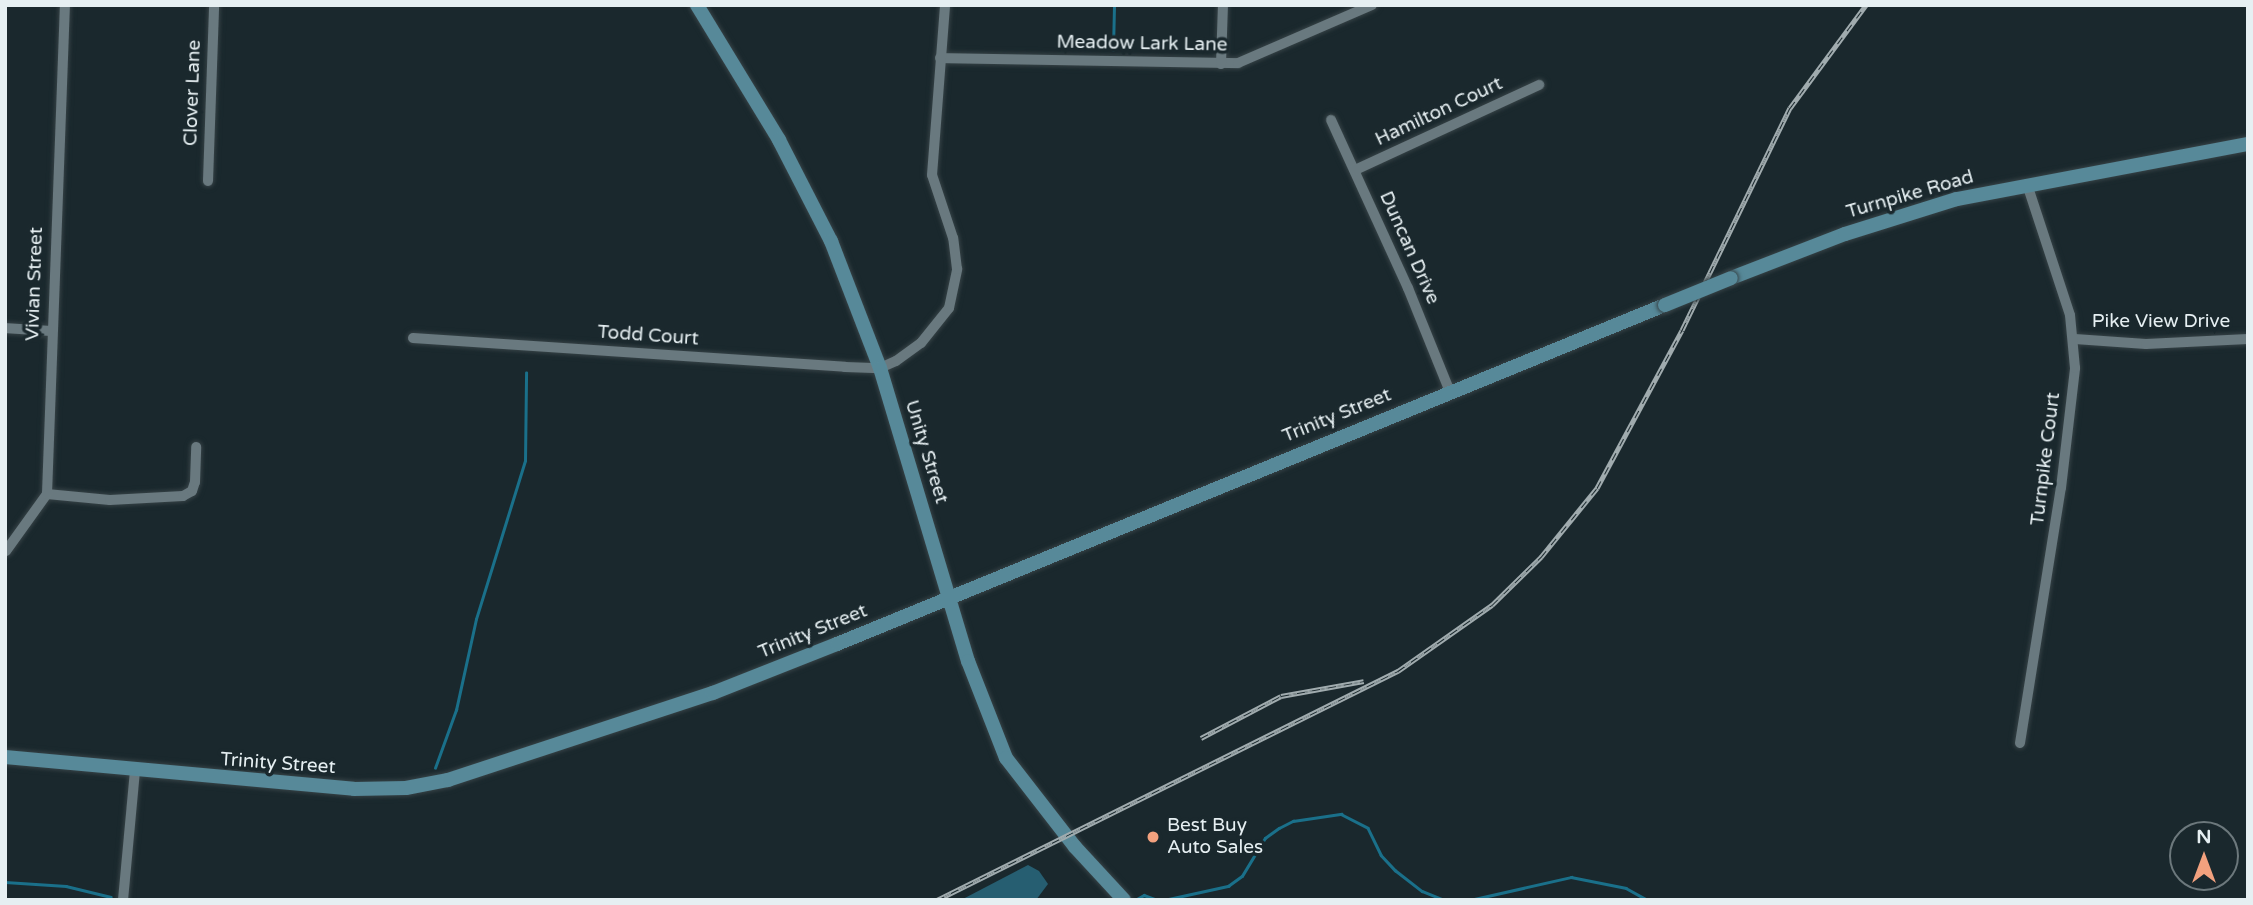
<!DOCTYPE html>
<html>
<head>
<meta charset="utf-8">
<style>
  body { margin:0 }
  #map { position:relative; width:2253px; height:905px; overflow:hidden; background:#1a282d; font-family:"Varela Round",sans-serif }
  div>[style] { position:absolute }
  .forest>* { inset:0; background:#265e71 }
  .stream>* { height:2.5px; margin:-1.25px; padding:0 1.25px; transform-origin:1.25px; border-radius:1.25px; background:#1a708a }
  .roads { filter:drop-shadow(0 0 2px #364246) drop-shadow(0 0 2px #364246) }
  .street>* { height:10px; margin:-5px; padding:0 5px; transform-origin:5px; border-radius:5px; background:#69797f }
  .secondary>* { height:14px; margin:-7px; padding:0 7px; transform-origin:7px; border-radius:7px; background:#578999 }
  .rail>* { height:5px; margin-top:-2.5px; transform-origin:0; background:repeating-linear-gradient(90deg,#1a282d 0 8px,#a0abae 0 16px); box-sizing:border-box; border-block:2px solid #a0abae }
  .bridges { filter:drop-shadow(0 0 2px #364246) drop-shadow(0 0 2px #364246) }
  .secondary-bridge>* { height:14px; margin:-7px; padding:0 7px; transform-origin:7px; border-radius:7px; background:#578999 }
  .dots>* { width:19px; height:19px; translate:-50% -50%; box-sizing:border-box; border:4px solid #1a282d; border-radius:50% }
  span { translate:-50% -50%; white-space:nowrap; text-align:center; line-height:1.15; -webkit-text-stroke:7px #1a282d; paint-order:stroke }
  .street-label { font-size:19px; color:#e6eff2 }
  .poi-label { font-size:19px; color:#e6eff2 }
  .left { translate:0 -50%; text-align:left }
  .frame { position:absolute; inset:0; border:7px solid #e6eff2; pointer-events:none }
  .north { position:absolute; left:2169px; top:821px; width:70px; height:70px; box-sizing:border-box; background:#1a282d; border:2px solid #6c787c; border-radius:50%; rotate:0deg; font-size:19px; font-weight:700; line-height:28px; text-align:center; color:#e6eff2 }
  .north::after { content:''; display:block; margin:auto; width:24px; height:32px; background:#f2a17e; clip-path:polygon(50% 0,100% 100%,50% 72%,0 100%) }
</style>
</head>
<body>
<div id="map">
  <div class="forest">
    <i style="clip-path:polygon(1028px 865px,1039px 871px,1048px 884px,1036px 900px,961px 900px)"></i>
  </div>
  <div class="stream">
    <i style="left:1113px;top:50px;width:45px;rotate:-88.7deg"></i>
    <i style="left:435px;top:768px;width:62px;rotate:-70.1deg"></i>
    <i style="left:456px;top:710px;width:93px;rotate:-77.6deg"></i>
    <i style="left:476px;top:619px;width:165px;rotate:-72.8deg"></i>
    <i style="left:525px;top:461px;width:88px;rotate:-89.3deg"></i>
    <i style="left:5px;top:882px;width:61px;rotate:3.8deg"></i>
    <i style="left:66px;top:886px;width:46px;rotate:13.7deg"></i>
    <i style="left:1135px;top:900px;width:10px;rotate:-29deg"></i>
    <i style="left:1144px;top:895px;width:15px;rotate:20deg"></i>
    <i style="left:1164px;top:900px;width:66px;rotate:-12.3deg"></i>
    <i style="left:1228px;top:886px;width:17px;rotate:-36deg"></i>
    <i style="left:1242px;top:876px;width:44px;rotate:-58.8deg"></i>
    <i style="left:1265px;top:838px;width:17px;rotate:-36deg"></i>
    <i style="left:1279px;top:828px;width:16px;rotate:-27deg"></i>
    <i style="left:1293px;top:821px;width:49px;rotate:-8.3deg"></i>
    <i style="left:1341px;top:814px;width:30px;rotate:27deg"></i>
    <i style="left:1368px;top:828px;width:30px;rotate:64deg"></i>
    <i style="left:1381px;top:855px;width:21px;rotate:47deg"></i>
    <i style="left:1395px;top:870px;width:34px;rotate:38deg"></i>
    <i style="left:1422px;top:891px;width:24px;rotate:22deg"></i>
    <i style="left:1470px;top:900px;width:104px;rotate:-12.8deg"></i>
    <i style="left:1571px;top:877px;width:56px;rotate:11.3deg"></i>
    <i style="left:1626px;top:888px;width:25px;rotate:29deg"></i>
  </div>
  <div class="roads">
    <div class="street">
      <i style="left:940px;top:58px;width:298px;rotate:1deg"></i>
      <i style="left:1238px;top:63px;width:146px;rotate:-23.4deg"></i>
      <i style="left:1221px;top:64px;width:59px;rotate:-88.1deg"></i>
      <i style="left:1331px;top:120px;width:185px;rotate:65.4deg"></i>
      <i style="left:1408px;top:288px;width:112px;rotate:68deg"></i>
      <i style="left:1355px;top:170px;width:203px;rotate:-24.8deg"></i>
      <i style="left:208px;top:181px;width:176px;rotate:-88deg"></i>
      <i style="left:5px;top:328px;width:45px;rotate:3.8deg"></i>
      <i style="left:413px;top:338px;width:433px;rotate:3.8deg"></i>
      <i style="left:845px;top:367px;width:35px;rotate:2deg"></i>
      <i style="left:880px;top:368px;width:17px;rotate:-24deg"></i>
      <i style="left:896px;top:361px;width:31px;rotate:-36deg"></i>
      <i style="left:921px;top:343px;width:45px;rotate:-51.3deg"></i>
      <i style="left:949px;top:308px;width:40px;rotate:-78deg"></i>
      <i style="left:957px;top:269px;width:31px;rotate:-97deg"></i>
      <i style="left:953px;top:238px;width:66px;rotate:-108.4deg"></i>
      <i style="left:932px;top:175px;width:170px;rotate:-85.6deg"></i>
      <i style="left:2075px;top:339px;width:71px;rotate:4deg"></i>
      <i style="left:2146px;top:344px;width:102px;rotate:-2.8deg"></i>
      <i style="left:47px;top:494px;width:63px;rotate:5.4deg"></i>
      <i style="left:110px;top:500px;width:73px;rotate:-3.1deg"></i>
      <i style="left:183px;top:496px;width:10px;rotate:-29deg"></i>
      <i style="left:192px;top:491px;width:9px;rotate:-72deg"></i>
      <i style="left:195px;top:482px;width:35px;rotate:-88deg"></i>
      <i style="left:6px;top:551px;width:70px;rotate:-54.3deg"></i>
      <i style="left:47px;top:494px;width:489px;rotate:-87.9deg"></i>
      <i style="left:2020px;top:743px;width:258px;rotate:-80.9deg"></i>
      <i style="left:2061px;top:488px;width:121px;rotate:-83.3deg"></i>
      <i style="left:2075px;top:368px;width:53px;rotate:-95.4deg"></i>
      <i style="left:2070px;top:315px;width:138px;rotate:-108.2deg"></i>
      <i style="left:123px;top:900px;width:130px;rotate:-84.7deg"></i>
    </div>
    <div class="secondary">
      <i style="left:697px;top:5px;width:158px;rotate:58.7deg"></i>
      <i style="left:779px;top:140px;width:114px;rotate:62.8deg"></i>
      <i style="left:831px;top:241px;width:136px;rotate:68.9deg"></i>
      <i style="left:880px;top:368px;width:306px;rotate:73.3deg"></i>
      <i style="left:968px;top:661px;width:104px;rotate:68.6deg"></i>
      <i style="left:1006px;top:758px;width:113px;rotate:52.2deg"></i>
      <i style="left:1075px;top:847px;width:72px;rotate:47.2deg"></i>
      <i style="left:1731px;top:278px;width:122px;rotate:-21.1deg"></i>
      <i style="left:1845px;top:234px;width:117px;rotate:-17.4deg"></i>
      <i style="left:1957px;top:199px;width:296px;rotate:-10.7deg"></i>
      <i style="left:5px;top:757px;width:350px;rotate:5.2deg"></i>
      <i style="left:354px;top:789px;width:52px;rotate:-1.1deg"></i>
      <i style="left:406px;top:788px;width:43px;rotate:-10.8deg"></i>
      <i style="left:448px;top:780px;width:279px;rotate:-18.2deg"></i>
      <i style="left:713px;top:693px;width:133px;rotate:-21.6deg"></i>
      <i style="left:837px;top:644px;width:895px;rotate:-22.27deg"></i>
    </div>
  </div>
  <div class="rail">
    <i style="left:1201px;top:738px;width:90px;rotate:-27.7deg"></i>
    <i style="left:1281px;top:696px;width:84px;rotate:-10.2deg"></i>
    <i style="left:937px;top:900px;width:515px;rotate:-26.42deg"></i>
    <i style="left:1398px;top:671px;width:115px;rotate:-35.1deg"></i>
    <i style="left:1492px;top:605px;width:69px;rotate:-44.4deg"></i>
    <i style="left:1541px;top:557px;width:89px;rotate:-50.9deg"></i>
    <i style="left:1597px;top:488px;width:179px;rotate:-61.7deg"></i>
    <i style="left:1682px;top:330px;width:247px;rotate:-64.1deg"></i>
    <i style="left:1790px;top:108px;width:128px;rotate:-53.6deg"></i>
  </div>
  <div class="bridges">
    <div class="secondary-bridge">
      <i style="left:1665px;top:305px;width:71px;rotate:-22.2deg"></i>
    </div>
  </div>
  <div class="dots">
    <i style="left:1153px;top:837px;background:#f2a17e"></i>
  </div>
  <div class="street-label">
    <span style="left:1142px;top:44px;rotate:1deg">Meadow Lark Lane</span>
    <span style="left:193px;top:93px;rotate:-88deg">Clover Lane</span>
    <span style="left:1439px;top:112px;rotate:-25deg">Hamilton Court</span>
    <span style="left:1910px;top:195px;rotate:-16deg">Turnpike Road</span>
    <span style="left:1409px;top:248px;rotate:66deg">Duncan Drive</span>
    <span style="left:35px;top:284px;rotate:-88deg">Vivian Street</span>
    <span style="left:2161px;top:322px">Pike View Drive</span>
    <span style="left:648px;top:336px;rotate:4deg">Todd Court</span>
    <span style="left:1337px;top:416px;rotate:-22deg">Trinity Street</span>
    <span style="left:926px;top:452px;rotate:73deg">Unity Street</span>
    <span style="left:2046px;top:459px;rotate:-83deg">Turnpike Court</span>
    <span style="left:813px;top:632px;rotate:-22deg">Trinity Street</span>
    <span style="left:278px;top:764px;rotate:4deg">Trinity Street</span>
  </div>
  <div class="poi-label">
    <span class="left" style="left:1167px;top:837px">Best Buy<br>Auto Sales</span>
  </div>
  <div class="frame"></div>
  <div class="north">N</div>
</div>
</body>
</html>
